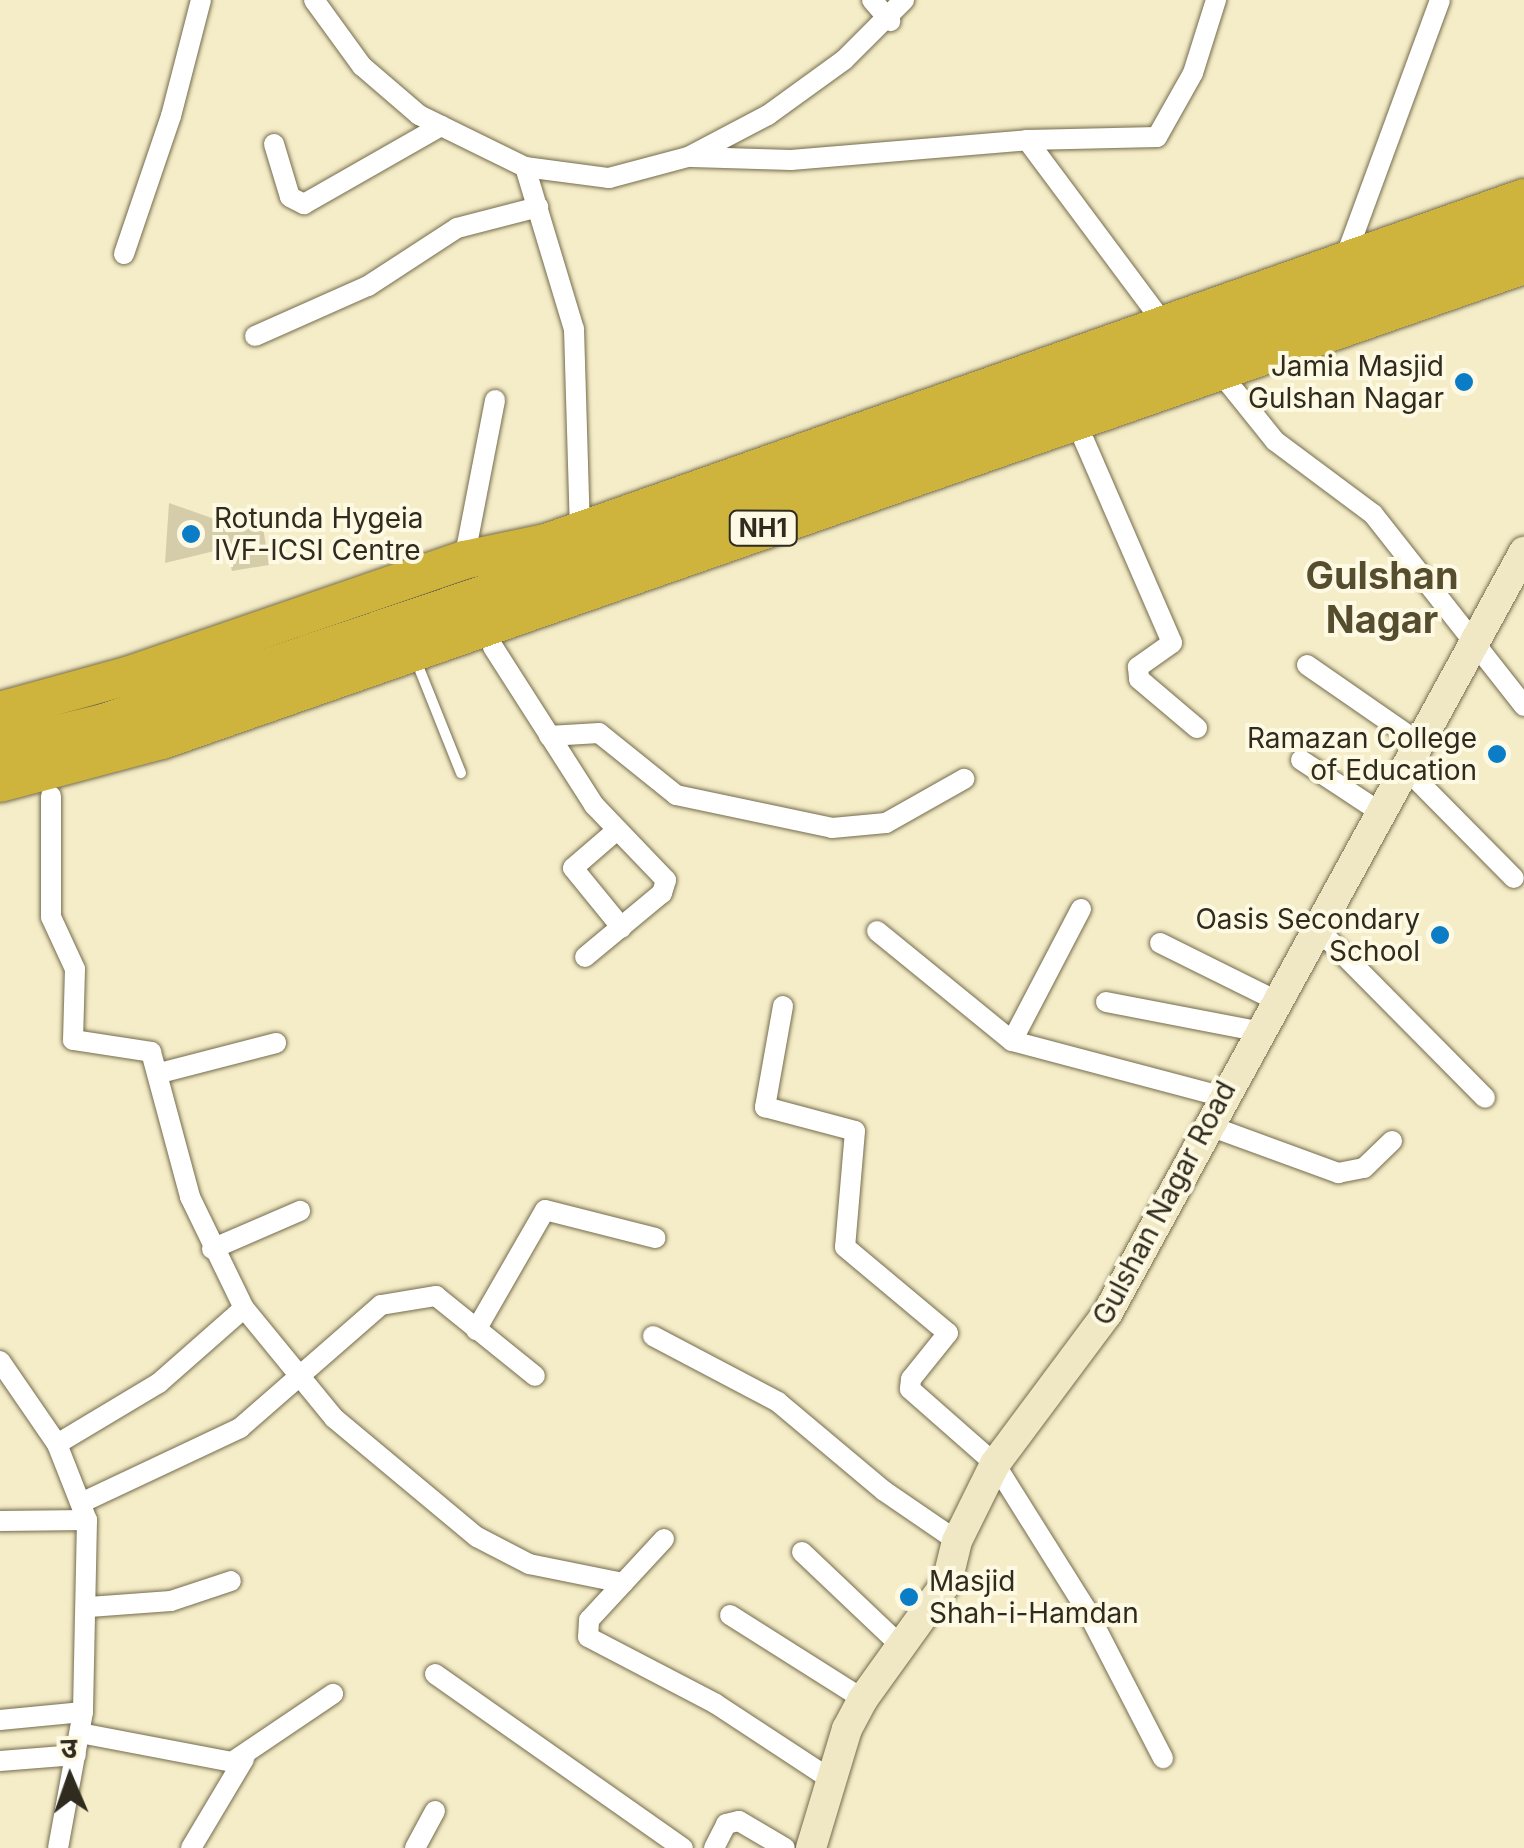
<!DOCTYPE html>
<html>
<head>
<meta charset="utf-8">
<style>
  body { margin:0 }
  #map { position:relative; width:1524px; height:1848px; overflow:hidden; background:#f5ecc8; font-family:Inter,"Noto Sans Devanagari",sans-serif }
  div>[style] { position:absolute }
  .building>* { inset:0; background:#d5cda9 }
  .roads { filter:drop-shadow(0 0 2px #746c4c) drop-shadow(0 0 2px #746c4c) }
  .lane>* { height:10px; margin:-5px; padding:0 5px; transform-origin:5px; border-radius:5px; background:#fff }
  .street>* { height:20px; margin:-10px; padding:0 10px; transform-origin:10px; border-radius:10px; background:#fff }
  .secondary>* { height:30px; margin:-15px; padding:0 15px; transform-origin:15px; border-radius:15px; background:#f0e8c4 }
  .highway>* { height:38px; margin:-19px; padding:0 19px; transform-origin:19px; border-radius:19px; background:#ceb43c }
  .dots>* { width:28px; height:28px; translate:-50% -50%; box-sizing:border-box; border:5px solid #fef9e3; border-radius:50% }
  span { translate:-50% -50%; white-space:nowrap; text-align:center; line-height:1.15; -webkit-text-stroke:8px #fef9e3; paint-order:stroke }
  .shield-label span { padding:2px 8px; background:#fef9e3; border:2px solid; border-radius:8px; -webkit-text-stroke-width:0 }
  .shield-label { font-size:25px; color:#2f2b1e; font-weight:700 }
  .poi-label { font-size:28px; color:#2f2b1e }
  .right { translate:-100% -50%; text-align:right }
  .left { translate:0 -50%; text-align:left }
  .street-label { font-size:28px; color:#2f2b1e }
  .district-label { font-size:38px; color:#554d2e; font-weight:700 }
  .north { position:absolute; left:20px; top:1728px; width:100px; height:100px; -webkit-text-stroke:8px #fef9e3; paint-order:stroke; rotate:358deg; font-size:28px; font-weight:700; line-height:40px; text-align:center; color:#2f2b1e }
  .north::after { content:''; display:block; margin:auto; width:35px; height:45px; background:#2f2b1e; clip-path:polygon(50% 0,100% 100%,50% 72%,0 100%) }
</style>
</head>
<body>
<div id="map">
  <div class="building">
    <i style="clip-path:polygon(169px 503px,226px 523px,262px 521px,269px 565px,232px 571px,227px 548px,165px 563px)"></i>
  </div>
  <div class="roads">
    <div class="lane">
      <i style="left:415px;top:658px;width:124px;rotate:68.2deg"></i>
    </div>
    <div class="street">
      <i style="left:314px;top:0;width:82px;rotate:54deg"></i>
      <i style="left:362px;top:66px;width:75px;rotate:40.7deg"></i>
      <i style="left:419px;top:115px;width:118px;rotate:26.1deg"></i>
      <i style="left:525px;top:167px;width:85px;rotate:7.5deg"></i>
      <i style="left:609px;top:178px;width:82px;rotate:-14.9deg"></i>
      <i style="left:688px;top:157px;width:90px;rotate:-27.7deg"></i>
      <i style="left:768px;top:115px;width:94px;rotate:-35.9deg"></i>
      <i style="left:844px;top:60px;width:85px;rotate:-45deg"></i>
      <i style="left:872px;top:0;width:28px;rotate:49deg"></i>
      <i style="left:1027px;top:140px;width:229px;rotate:53.3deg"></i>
      <i style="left:274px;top:144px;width:55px;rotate:73.2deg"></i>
      <i style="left:290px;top:197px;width:16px;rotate:27deg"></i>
      <i style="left:304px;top:204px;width:158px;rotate:-29.7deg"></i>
      <i style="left:692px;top:157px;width:99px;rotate:1.7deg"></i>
      <i style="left:791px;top:160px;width:237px;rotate:-4.8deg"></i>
      <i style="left:1027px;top:140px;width:130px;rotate:-1.3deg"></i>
      <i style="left:1157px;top:137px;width:73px;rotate:-60.6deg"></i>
      <i style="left:1193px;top:73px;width:77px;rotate:-72.5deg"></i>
      <i style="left:525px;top:167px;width:169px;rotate:73.2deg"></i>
      <i style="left:574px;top:329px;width:202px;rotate:88.3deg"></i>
      <i style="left:124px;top:254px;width:146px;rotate:-71.2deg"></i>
      <i style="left:171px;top:116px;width:120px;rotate:-75.5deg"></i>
      <i style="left:1344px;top:261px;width:278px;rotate:-69.8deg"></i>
      <i style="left:255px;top:336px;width:124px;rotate:-23.9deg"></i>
      <i style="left:368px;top:286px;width:106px;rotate:-33.1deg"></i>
      <i style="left:457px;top:228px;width:84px;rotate:-14.5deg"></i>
      <i style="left:1218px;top:370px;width:91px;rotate:51.2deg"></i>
      <i style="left:1275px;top:441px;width:122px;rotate:36.7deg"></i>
      <i style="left:1373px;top:514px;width:244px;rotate:51.8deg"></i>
      <i style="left:1083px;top:438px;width:223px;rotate:66.5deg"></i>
      <i style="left:1172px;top:643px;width:42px;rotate:144.8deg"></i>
      <i style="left:1138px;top:667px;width:12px;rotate:85deg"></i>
      <i style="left:1139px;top:679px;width:76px;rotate:40.2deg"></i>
      <i style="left:464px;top:560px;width:163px;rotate:-79deg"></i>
      <i style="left:493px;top:647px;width:188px;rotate:57.4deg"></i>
      <i style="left:594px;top:805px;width:104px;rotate:46.2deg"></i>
      <i style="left:666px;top:880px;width:14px;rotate:107deg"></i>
      <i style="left:662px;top:893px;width:100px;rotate:140.3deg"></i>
      <i style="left:1307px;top:665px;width:139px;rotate:34.7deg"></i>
      <i style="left:549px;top:736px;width:50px;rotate:-3.4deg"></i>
      <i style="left:599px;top:733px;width:99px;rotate:38.8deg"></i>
      <i style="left:676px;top:795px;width:159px;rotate:11.9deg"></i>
      <i style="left:832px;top:828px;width:54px;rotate:-5.3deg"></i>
      <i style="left:886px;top:823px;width:90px;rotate:-29.4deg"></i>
      <i style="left:1301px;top:760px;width:98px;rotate:33.4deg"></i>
      <i style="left:1409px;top:772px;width:149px;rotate:45.3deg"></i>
      <i style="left:51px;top:796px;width:121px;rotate:90deg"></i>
      <i style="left:51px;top:917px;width:57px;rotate:65.2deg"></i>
      <i style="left:75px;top:969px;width:71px;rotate:91.6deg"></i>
      <i style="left:73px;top:1040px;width:79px;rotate:8.7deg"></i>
      <i style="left:151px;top:1052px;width:150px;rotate:74.9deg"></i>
      <i style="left:190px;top:1197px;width:123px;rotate:64.1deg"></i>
      <i style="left:244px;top:1308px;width:142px;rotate:50.7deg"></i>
      <i style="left:334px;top:1418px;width:186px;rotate:39.8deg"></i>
      <i style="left:477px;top:1537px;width:59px;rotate:27.4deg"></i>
      <i style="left:529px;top:1564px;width:96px;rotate:11.4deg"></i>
      <i style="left:617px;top:830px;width:58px;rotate:139.2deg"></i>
      <i style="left:573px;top:868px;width:77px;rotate:50.8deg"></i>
      <i style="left:1319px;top:930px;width:236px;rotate:45.3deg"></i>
      <i style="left:877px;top:931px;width:174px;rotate:39.2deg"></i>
      <i style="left:1012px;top:1041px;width:215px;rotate:14.8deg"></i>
      <i style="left:1160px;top:943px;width:128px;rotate:26.4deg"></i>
      <i style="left:1106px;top:1002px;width:154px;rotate:10.9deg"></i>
      <i style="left:783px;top:1006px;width:103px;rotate:100.1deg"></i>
      <i style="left:765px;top:1107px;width:93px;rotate:14.9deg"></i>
      <i style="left:855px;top:1131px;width:116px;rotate:94.9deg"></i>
      <i style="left:845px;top:1247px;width:134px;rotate:39.9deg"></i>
      <i style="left:948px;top:1333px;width:59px;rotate:128.8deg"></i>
      <i style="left:911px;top:1379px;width:10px;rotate:96deg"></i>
      <i style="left:910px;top:1389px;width:113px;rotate:41.4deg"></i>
      <i style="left:995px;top:1464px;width:171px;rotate:57.9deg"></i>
      <i style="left:1086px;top:1609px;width:168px;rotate:62.7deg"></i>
      <i style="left:1012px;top:1041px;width:149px;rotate:-62.4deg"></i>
      <i style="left:160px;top:1073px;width:120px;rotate:-14.5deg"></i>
      <i style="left:1207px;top:1125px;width:140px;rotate:20.1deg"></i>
      <i style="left:1338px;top:1173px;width:26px;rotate:-11deg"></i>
      <i style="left:1364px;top:1168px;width:39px;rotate:-44deg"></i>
      <i style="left:212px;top:1249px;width:96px;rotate:-23.4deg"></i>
      <i style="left:476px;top:1330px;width:138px;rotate:-60.1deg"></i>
      <i style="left:545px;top:1210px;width:114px;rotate:14.2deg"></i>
      <i style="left:653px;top:1336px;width:141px;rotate:27.8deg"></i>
      <i style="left:778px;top:1402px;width:138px;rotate:40deg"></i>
      <i style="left:884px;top:1491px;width:88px;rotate:34.4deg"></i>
      <i style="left:0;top:1361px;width:101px;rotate:55.5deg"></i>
      <i style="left:57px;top:1444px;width:82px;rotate:68.5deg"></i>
      <i style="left:87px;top:1520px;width:192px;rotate:91.2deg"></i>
      <i style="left:83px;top:1712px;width:138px;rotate:100.4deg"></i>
      <i style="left:57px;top:1444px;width:119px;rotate:-30.9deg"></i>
      <i style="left:159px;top:1383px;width:113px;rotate:-41.4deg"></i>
      <i style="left:83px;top:1502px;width:174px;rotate:-25.2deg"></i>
      <i style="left:240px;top:1428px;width:187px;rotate:-41.1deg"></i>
      <i style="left:381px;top:1305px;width:56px;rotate:-9.3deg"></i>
      <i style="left:436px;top:1296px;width:127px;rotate:38.9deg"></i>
      <i style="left:0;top:1521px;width:87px;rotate:-0.7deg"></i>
      <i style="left:664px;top:1539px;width:110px;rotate:132.8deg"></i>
      <i style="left:589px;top:1620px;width:17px;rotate:93deg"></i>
      <i style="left:588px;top:1637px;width:144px;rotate:27.6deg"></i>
      <i style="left:716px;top:1704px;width:136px;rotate:33.3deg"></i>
      <i style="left:802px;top:1552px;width:134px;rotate:43.5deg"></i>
      <i style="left:89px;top:1607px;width:82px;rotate:-4.2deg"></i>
      <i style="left:171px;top:1601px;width:63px;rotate:-18.4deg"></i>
      <i style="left:730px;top:1615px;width:157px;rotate:32.3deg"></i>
      <i style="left:435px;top:1674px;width:303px;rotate:35.1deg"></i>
      <i style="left:0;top:1720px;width:83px;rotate:-5.5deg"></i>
      <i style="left:80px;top:1733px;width:155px;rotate:10.8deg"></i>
      <i style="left:232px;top:1762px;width:122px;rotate:-34deg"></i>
      <i style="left:0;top:1761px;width:76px;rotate:-4.5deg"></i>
      <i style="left:191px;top:1848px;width:104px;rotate:-59.2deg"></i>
      <i style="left:415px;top:1848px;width:42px;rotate:-61.6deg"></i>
      <i style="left:714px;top:1848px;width:27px;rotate:-63deg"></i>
      <i style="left:726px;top:1824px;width:13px;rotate:-13deg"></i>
      <i style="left:739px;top:1821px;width:53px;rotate:30.4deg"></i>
    </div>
    <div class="secondary">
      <i style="left:811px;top:1848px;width:124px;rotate:-73.2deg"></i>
      <i style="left:847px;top:1729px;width:34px;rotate:-62deg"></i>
      <i style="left:863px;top:1699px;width:144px;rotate:-54.3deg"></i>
      <i style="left:947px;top:1582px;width:42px;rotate:-76.3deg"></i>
      <i style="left:957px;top:1541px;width:86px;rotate:-63.7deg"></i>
      <i style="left:995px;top:1464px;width:187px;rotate:-53.3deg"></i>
      <i style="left:1107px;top:1314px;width:869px;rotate:-61.31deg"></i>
    </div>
    <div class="highway">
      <i style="left:546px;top:543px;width:1037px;rotate:-19.43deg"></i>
      <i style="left:0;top:711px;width:132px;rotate:-15.4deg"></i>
      <i style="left:127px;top:676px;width:356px;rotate:-19deg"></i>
      <i style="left:464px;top:560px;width:84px;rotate:-11.7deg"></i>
      <i style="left:546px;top:543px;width:25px;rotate:9deg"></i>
      <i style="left:0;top:748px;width:107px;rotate:-13.5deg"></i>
      <i style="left:104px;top:723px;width:515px;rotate:-18.68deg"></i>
      <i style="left:592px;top:558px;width:988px;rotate:-19.33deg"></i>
      <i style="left:0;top:783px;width:168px;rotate:-14.9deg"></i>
      <i style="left:162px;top:740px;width:1442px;rotate:-19.23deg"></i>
    </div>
  </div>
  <div class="dots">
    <i style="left:1464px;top:382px;background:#0b7cc6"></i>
    <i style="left:191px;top:534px;background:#0b7cc6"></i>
    <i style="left:1497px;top:754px;background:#0b7cc6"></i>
    <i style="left:1440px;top:935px;background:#0b7cc6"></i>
    <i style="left:909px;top:1597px;background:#0b7cc6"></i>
  </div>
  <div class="shield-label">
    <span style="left:763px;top:528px">NH1</span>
  </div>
  <div class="poi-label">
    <span class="right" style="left:1444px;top:382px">Jamia Masjid<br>Gulshan Nagar</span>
    <span class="left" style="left:214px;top:534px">Rotunda Hygeia<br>IVF-ICSI Centre</span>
    <span class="right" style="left:1477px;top:754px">Ramazan College<br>of Education</span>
    <span class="right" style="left:1420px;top:935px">Oasis Secondary<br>School</span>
    <span class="left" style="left:929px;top:1597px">Masjid<br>Shah-i-Hamdan</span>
  </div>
  <div class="street-label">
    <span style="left:1164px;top:1203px;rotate:-62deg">Gulshan Nagar Road</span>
  </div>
  <div class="district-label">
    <span style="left:1382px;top:598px">Gulshan<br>Nagar</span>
  </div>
  <div class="north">उ</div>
</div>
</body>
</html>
